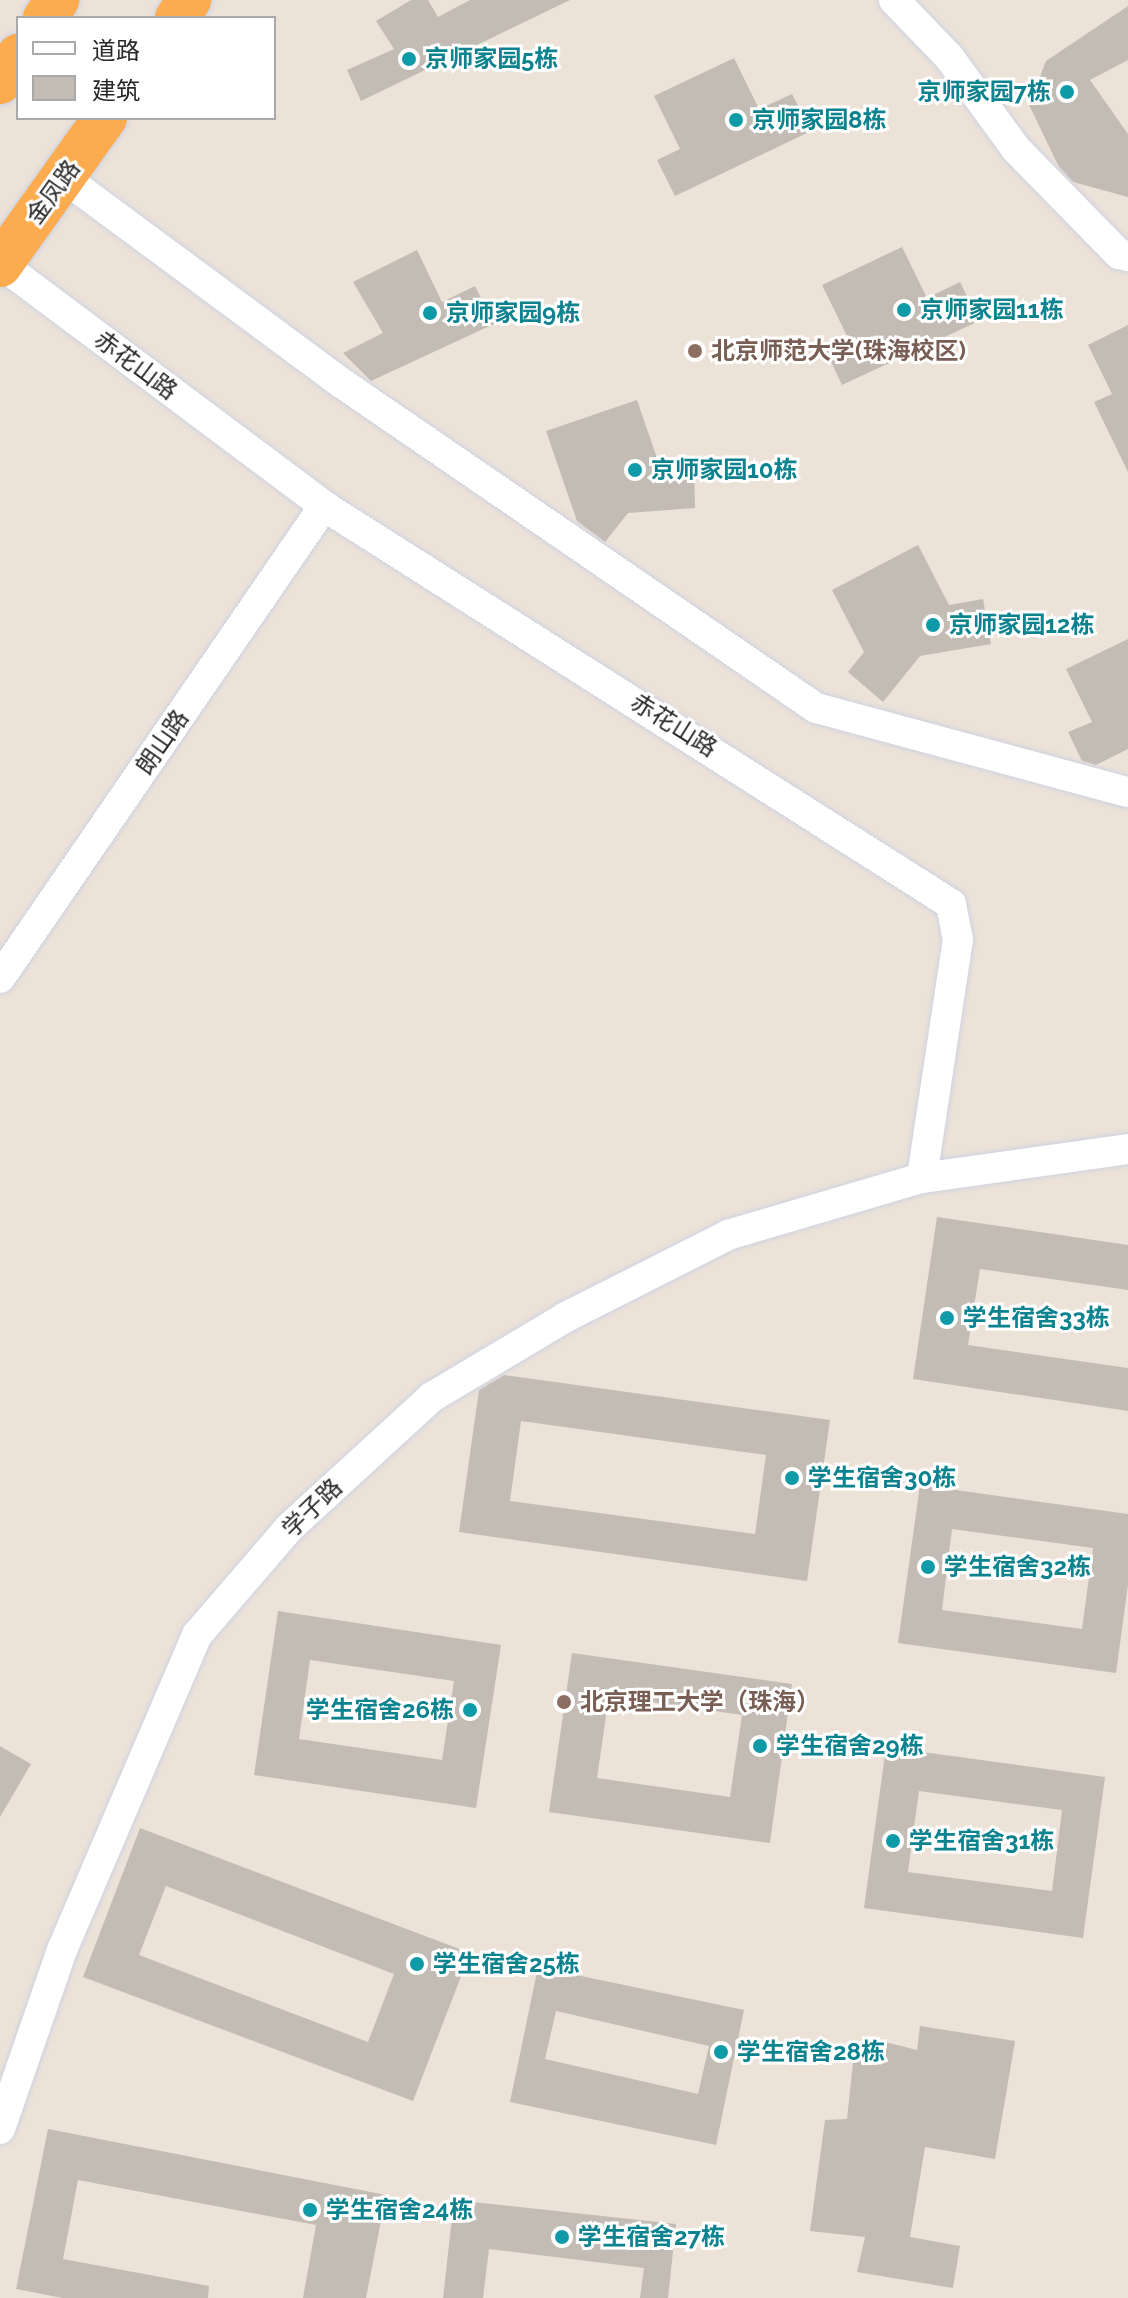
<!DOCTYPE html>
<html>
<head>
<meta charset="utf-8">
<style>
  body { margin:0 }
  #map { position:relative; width:1128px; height:2298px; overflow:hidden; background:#ece2d8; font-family:Raleway,"Noto Sans SC",sans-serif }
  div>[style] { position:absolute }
  .building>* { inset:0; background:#c3bcb5 }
  .roads { filter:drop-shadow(0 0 2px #cdd2e2) drop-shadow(0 0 2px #cdd2e2) }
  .minor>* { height:30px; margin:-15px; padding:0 15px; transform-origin:15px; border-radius:15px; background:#fff }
  .trunk>* { height:44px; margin:-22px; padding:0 22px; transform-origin:22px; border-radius:22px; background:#fcac4e }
  .dots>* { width:22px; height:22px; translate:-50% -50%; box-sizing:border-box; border:4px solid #fff; border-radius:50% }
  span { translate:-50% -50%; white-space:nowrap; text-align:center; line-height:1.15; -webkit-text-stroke:6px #fff; paint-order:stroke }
  .culture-label { font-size:24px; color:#0d838f; font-weight:700 }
  .left { translate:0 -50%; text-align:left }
  .right { translate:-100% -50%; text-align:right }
  .street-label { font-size:24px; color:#282828 }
  .education-label { font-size:24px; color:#785e54; font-weight:700 }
  .legend { position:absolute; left:16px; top:16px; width:260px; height:104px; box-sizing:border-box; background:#fff; border:2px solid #a9a9a9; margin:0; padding:10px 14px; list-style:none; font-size:24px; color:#282828 }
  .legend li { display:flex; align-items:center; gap:16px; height:40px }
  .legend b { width:40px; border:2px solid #a9a9a9 }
</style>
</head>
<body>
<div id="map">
  <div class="building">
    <i style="clip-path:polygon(411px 0,428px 0,438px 17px,470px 0,570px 0,361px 101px,347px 70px,394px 49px,376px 21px)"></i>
    <i style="clip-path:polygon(1128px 6px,1128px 60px,1090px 80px,1128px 134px,1128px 197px,1073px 182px,1059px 167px,1029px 105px,1046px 61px)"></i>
    <i style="clip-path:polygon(734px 58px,759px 109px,792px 94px,811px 131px,675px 196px,657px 160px,680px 149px,654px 96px)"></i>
    <i style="clip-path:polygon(902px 247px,927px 298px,960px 282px,979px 321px,842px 385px,825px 349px,848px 338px,822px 285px)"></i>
    <i style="clip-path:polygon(417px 250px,442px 302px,475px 286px,494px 324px,371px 381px,343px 353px,383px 333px,353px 282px)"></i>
    <i style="clip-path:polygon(1128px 325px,1128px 472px,1094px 402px,1112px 394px,1088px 345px)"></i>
    <i style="clip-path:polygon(637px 400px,659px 464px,694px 463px,695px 508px,628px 513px,605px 542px,577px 521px,546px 431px)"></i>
    <i style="clip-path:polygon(918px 545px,949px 605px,983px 599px,991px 644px,920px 656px,883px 702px,848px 672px,864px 652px,832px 590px)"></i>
    <i style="clip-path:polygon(1128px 639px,1128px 749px,1096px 765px,1082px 761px,1068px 732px,1092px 722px,1066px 669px)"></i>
    <i style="clip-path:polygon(937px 1217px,1128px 1245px,1128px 1290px,980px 1269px,968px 1345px,1128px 1368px,1128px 1411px,913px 1379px)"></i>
    <i style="clip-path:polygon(evenodd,504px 1375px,830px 1420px,807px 1581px,459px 1532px,479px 1390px,504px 1375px,521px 1421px,766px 1455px,755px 1534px,510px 1501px,521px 1421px)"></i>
    <i style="clip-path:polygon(evenodd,920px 1485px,1128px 1514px,1128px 1585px,1116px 1673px,898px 1643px,920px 1485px,952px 1529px,1093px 1548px,1082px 1629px,942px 1610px,952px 1529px)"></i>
    <i style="clip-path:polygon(evenodd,278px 1611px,501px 1645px,476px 1808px,254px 1775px,278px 1611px,310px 1660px,454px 1681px,442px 1760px,299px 1739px,310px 1660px)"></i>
    <i style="clip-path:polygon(evenodd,572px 1653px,792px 1684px,770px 1843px,549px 1812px,572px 1653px,609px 1696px,742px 1715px,730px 1797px,597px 1778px,609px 1696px)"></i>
    <i style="clip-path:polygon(0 1746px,31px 1764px,0 1817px)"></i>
    <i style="clip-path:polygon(evenodd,886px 1747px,1105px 1777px,1083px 1938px,864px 1908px,886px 1747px,919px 1791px,1062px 1810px,1052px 1891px,908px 1872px,919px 1791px)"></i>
    <i style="clip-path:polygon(evenodd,140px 1828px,470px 1953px,413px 2101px,83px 1977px,140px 1828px,166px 1886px,394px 1974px,368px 2042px,139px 1955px,166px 1886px)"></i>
    <i style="clip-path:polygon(evenodd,538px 1967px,744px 2010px,716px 2145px,510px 2102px,538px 1967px,556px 2011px,709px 2046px,698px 2094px,545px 2059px,556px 2011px)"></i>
    <i style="clip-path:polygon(920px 2026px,1015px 2041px,995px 2159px,925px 2147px,910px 2237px,960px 2246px,953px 2288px,857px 2272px,865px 2237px,810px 2231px,825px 2120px,847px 2119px,854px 2053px,877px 2040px,917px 2050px)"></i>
    <i style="clip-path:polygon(48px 2129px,386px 2195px,366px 2298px,303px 2298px,316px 2225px,78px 2180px,63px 2259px,209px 2286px,208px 2298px,63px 2298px,16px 2289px)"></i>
    <i style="clip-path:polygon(454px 2200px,676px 2224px,668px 2298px,640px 2298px,644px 2268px,489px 2249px,483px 2298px,443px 2298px)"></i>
  </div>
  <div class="roads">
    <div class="minor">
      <i style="left:894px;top:0;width:79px;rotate:46deg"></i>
      <i style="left:949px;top:57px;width:114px;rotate:53.9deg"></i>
      <i style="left:1016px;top:149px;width:147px;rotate:45.6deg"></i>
      <i style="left:1119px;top:254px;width:9px;rotate:13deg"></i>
      <i style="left:63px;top:177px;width:348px;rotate:36.5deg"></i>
      <i style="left:343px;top:384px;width:573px;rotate:34.41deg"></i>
      <i style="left:816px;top:708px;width:323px;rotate:15.1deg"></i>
      <i style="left:1px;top:264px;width:404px;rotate:36.8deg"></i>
      <i style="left:324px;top:506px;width:743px;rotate:32.41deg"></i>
      <i style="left:951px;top:904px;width:36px;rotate:79deg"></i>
      <i style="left:958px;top:939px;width:242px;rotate:98.6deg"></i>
      <i style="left:0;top:978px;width:573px;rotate:-55.53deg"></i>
      <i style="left:0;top:2129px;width:189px;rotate:-70.9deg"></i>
      <i style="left:62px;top:1950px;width:343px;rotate:-66.8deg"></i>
      <i style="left:197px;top:1635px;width:141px;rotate:-49.3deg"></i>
      <i style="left:289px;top:1528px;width:194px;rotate:-42.5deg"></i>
      <i style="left:432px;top:1397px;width:156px;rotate:-30.8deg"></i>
      <i style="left:566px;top:1317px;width:182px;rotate:-26.8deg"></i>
      <i style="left:728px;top:1235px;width:202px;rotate:-16.4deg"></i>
      <i style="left:922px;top:1178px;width:208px;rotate:-8deg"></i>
    </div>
    <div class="trunk">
      <i style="left:45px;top:18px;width:22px;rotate:-56deg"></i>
      <i style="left:177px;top:18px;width:22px;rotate:-56deg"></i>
      <i style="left:0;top:82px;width:32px;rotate:-55deg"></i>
      <i style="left:0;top:265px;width:181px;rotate:-54.5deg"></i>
    </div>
  </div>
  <div class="dots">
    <i style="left:409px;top:59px;background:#0f9aa8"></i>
    <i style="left:1067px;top:92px;background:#0f9aa8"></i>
    <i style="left:736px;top:120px;background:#0f9aa8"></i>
    <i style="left:904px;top:310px;background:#0f9aa8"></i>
    <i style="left:430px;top:313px;background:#0f9aa8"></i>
    <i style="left:695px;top:351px;background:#8d6e63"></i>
    <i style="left:635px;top:470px;background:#0f9aa8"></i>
    <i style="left:933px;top:625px;background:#0f9aa8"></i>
    <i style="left:947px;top:1318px;background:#0f9aa8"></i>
    <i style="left:792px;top:1478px;background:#0f9aa8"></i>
    <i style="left:928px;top:1567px;background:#0f9aa8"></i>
    <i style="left:564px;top:1702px;background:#8d6e63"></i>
    <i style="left:470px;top:1710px;background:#0f9aa8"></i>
    <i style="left:760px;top:1746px;background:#0f9aa8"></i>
    <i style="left:893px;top:1841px;background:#0f9aa8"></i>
    <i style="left:417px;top:1964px;background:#0f9aa8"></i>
    <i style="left:721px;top:2052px;background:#0f9aa8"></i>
    <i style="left:310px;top:2210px;background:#0f9aa8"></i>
    <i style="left:562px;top:2237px;background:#0f9aa8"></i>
  </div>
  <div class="culture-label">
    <span class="left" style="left:425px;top:59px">京师家园5栋</span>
    <span class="right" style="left:1051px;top:92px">京师家园7栋</span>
    <span class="left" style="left:752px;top:120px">京师家园8栋</span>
    <span class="left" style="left:920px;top:310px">京师家园11栋</span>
    <span class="left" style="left:446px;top:313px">京师家园9栋</span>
    <span class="left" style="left:651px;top:470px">京师家园10栋</span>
    <span class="left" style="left:949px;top:625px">京师家园12栋</span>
    <span class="left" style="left:963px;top:1318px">学生宿舍33栋</span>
    <span class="left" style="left:808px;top:1478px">学生宿舍30栋</span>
    <span class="left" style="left:944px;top:1567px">学生宿舍32栋</span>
    <span class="right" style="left:454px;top:1710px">学生宿舍26栋</span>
    <span class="left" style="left:776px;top:1746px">学生宿舍29栋</span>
    <span class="left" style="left:909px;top:1841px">学生宿舍31栋</span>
    <span class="left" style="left:433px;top:1964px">学生宿舍25栋</span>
    <span class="left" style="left:737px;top:2052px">学生宿舍28栋</span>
    <span class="left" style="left:326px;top:2210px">学生宿舍24栋</span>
    <span class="left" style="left:578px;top:2237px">学生宿舍27栋</span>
  </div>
  <div class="street-label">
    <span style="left:53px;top:192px;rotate:-54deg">金凤路</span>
    <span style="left:136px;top:365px;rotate:37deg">赤花山路</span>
    <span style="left:674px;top:725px;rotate:32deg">赤花山路</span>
    <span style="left:162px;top:742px;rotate:-55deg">朗山路</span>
    <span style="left:312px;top:1508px;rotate:-44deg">学子路</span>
  </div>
  <div class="education-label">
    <span class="left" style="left:711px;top:351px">北京师范大学(珠海校区)</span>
    <span class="left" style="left:580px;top:1702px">北京理工大学（珠海）</span>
  </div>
  <ul class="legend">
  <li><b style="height:10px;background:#fff"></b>道路</li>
  <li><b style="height:22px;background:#c3bcb5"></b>建筑</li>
  </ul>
</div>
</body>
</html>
